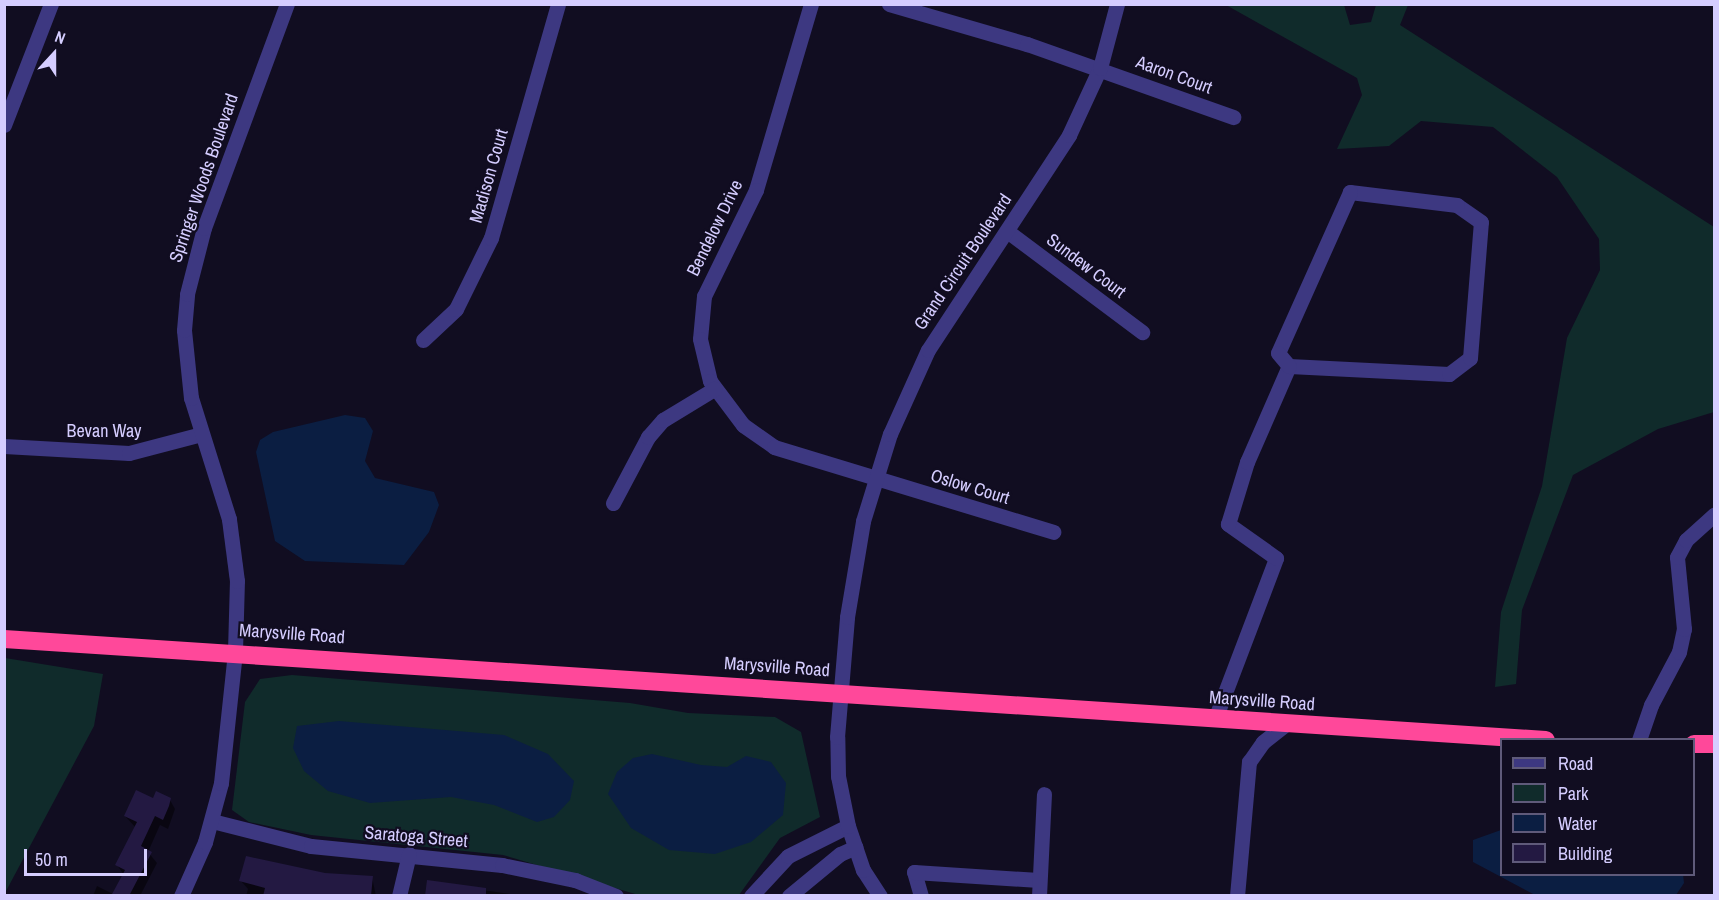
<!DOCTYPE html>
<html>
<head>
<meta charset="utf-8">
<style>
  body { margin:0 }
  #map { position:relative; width:1719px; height:900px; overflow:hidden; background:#110d21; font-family:"Archivo Narrow",sans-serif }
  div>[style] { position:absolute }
  .green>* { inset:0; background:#102b2b }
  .water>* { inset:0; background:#0b1e42 }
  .shadow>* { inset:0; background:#0007 }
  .building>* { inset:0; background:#231942 }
  .minor>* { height:15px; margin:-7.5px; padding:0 7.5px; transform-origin:7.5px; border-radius:7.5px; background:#3d3881 }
  .highway>* { height:18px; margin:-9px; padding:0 9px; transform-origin:9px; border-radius:9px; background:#ff489a }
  span { translate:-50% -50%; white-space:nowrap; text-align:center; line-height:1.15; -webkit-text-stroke:4.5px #110d21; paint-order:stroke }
  .street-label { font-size:18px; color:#d5cdff }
  .frame { position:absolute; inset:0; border:6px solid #d5cdff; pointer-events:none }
  .legend { position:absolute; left:1500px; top:738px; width:195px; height:138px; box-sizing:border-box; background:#110d21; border:2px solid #5f5a7a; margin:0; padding:8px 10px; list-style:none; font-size:18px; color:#d5cdff }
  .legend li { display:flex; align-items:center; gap:12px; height:30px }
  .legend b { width:30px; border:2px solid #5f5a7a }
  .north { position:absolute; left:24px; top:24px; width:60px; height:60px; -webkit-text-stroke:4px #110d21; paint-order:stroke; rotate:21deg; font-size:16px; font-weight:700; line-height:24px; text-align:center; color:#d5cdff }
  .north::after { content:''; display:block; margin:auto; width:21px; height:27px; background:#d5cdff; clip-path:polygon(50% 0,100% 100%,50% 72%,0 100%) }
  .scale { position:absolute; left:24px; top:849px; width:123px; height:27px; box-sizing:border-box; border:3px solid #d5cdff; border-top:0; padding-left:8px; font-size:18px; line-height:21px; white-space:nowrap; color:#d5cdff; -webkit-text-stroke:4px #110d21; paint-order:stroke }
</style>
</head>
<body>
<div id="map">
  <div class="green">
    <i style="clip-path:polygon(1226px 5px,1344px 5px,1350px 25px,1371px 22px,1376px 5px,1408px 5px,1400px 25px,1714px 227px,1714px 412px,1658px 429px,1573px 475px,1522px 610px,1516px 684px,1495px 687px,1501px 612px,1542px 486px,1567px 338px,1600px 270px,1599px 239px,1557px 177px,1493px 127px,1421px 121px,1389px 146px,1337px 149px,1362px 95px,1357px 78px)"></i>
    <i style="clip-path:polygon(5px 658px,103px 674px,94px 726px,5px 893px)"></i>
    <i style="clip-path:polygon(292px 675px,630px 703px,688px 713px,775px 717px,801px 732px,820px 817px,780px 838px,739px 895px,642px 896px,503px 855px,311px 835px,249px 822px,232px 810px,245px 702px,260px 679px)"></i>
  </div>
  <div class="water">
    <i style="clip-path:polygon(345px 415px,365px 418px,373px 431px,365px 461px,375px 478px,434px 492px,439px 505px,429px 532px,404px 565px,305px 561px,275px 541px,256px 452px,260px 440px,273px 432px)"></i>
    <i style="clip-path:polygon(339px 721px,504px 735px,548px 754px,574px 781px,570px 800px,554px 817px,537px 822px,494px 805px,451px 797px,370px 803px,328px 791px,304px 771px,293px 748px,297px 726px)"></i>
    <i style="clip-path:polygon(652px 754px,701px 765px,727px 767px,746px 756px,771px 762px,786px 783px,783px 815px,751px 842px,715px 854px,669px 850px,631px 828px,608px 794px,617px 772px,633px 758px)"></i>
    <i style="clip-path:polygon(1501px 830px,1502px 874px,1683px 874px,1684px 883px,1676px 895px,1535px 895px,1473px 862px,1473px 840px)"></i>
  </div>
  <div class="shadow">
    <i style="clip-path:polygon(153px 800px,170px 800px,175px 809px,168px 829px,160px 825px,148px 852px,157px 863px,140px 896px,93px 896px,97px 886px,113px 894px,124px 875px,117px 865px,136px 828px,125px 816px)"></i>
    <i style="clip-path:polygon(325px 874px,372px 877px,376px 896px,246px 896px,248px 889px,241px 881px)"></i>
    <i style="clip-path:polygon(428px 882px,510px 894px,517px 896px,427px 896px)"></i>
  </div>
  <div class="building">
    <i style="clip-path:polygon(136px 790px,153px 798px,156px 791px,171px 798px,169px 806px,163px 820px,155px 816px,141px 846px,152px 852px,129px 896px,111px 896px,125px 870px,115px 865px,137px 822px,124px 816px)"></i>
    <i style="clip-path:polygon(246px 856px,325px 873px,373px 876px,371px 896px,263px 896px,265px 888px,239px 881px)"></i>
    <i style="clip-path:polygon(427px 880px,486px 888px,486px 896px,425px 896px)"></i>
  </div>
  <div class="minor">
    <i style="left:811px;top:4px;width:194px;rotate:106.5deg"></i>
    <i style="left:756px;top:190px;width:118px;rotate:116.1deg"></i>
    <i style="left:704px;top:296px;width:43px;rotate:95.3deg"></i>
    <i style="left:700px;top:339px;width:43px;rotate:76.6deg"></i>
    <i style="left:710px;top:381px;width:55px;rotate:53.1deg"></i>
    <i style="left:743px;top:425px;width:38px;rotate:35deg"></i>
    <i style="left:774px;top:447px;width:292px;rotate:16.9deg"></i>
    <i style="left:889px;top:4px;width:144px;rotate:16.2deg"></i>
    <i style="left:1027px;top:44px;width:219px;rotate:19.5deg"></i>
    <i style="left:4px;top:125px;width:130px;rotate:-68.8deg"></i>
    <i style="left:1007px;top:231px;width:169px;rotate:36.8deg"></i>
    <i style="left:423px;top:340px;width:45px;rotate:-43.2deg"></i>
    <i style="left:456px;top:309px;width:79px;rotate:-63.8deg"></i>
    <i style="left:491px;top:238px;width:243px;rotate:-74deg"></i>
    <i style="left:4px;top:446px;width:125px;rotate:3.2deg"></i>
    <i style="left:129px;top:453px;width:75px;rotate:-14.6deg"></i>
    <i style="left:613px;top:503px;width:75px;rotate:-62.1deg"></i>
    <i style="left:648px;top:437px;width:23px;rotate:-49deg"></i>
    <i style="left:663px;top:420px;width:60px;rotate:-31.3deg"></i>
    <i style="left:1215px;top:719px;width:172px;rotate:-69.2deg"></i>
    <i style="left:1276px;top:558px;width:59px;rotate:-144.7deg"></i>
    <i style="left:1228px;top:524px;width:65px;rotate:-73deg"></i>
    <i style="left:1247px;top:462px;width:105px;rotate:-66.4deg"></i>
    <i style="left:1289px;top:366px;width:160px;rotate:2.9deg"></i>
    <i style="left:1449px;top:374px;width:26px;rotate:-37deg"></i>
    <i style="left:1470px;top:358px;width:136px;rotate:-85.4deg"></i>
    <i style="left:1481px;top:222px;width:29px;rotate:-145deg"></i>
    <i style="left:1457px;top:205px;width:108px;rotate:-173.1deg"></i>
    <i style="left:1350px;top:192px;width:176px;rotate:114.1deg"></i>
    <i style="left:1278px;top:353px;width:17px;rotate:50deg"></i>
    <i style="left:1639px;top:740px;width:37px;rotate:-71deg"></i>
    <i style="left:1651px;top:705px;width:60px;rotate:-62.2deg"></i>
    <i style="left:1679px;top:652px;width:24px;rotate:-78deg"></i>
    <i style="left:1684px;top:629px;width:72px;rotate:-95.6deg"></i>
    <i style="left:1677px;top:557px;width:19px;rotate:-62deg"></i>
    <i style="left:1686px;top:540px;width:38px;rotate:-42deg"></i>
    <i style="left:212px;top:821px;width:102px;rotate:14.2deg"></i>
    <i style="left:311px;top:846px;width:192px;rotate:5.7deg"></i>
    <i style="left:502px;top:865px;width:75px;rotate:11.6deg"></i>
    <i style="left:575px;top:880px;width:44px;rotate:21.3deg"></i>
    <i style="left:181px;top:896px;width:59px;rotate:-66deg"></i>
    <i style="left:205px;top:842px;width:61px;rotate:-74.8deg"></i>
    <i style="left:221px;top:783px;width:133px;rotate:-83.9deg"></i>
    <i style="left:235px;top:651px;width:70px;rotate:-88.4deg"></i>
    <i style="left:237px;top:581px;width:63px;rotate:-97.4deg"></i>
    <i style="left:229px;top:519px;width:127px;rotate:-107.4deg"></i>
    <i style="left:191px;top:398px;width:68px;rotate:-95.9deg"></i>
    <i style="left:184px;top:330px;width:36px;rotate:-85deg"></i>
    <i style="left:187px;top:294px;width:68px;rotate:-75.6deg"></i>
    <i style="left:204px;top:228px;width:239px;rotate:-69.7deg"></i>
    <i style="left:399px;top:896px;width:43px;rotate:-76.6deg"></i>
    <i style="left:751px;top:896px;width:54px;rotate:-47.2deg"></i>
    <i style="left:788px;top:856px;width:67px;rotate:-26.6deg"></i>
    <i style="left:789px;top:896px;width:66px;rotate:-39.5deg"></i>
    <i style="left:840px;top:854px;width:17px;rotate:-24deg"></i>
    <i style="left:880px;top:896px;width:31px;rotate:-123deg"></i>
    <i style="left:863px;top:870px;width:46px;rotate:-108.8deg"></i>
    <i style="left:848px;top:826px;width:51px;rotate:-101.3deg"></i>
    <i style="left:838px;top:776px;width:39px;rotate:-91deg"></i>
    <i style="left:837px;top:737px;width:120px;rotate:-85.2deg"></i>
    <i style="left:847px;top:617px;width:97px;rotate:-80.5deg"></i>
    <i style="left:863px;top:521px;width:91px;rotate:-72.8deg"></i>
    <i style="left:890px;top:434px;width:92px;rotate:-65.7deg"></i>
    <i style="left:928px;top:350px;width:257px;rotate:-56.7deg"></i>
    <i style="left:1069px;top:135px;width:74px;rotate:-65.2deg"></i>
    <i style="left:1100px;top:68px;width:66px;rotate:-75.1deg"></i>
    <i style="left:921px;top:896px;width:25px;rotate:-106deg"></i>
    <i style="left:914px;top:872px;width:125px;rotate:3.7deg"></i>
    <i style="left:1039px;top:896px;width:102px;rotate:-87.2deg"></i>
    <i style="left:1237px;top:896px;width:135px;rotate:-84.9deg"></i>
    <i style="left:1249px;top:762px;width:24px;rotate:-55deg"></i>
    <i style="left:1263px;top:742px;width:29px;rotate:-38deg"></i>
  </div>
  <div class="highway">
    <i style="left:4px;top:639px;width:1545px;rotate:3.75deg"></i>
    <i style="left:1694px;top:744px;width:20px"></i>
  </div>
  <div class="street-label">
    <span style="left:1174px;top:75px;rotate:20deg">Aaron Court</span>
    <span style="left:489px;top:176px;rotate:-74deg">Madison Court</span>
    <span style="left:204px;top:178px;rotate:-71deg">Springer Woods Boulevard</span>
    <span style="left:715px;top:228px;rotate:-64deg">Bendelow Drive</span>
    <span style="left:963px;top:262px;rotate:-56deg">Grand Circuit Boulevard</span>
    <span style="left:1086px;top:266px;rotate:37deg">Sundew Court</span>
    <span style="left:104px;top:431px">Bevan Way</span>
    <span style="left:970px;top:487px;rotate:17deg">Oslow Court</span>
    <span style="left:292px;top:634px;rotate:4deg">Marysville Road</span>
    <span style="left:777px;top:667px;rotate:4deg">Marysville Road</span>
    <span style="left:1262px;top:701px;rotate:4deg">Marysville Road</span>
    <span style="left:416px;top:837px;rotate:5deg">Saratoga Street</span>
  </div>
  <div class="frame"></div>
  <ul class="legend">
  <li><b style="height:8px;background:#3d3881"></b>Road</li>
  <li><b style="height:16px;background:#102b2b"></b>Park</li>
  <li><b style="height:16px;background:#0b1e42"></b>Water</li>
  <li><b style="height:16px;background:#231942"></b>Building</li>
  </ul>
  <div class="north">N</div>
  <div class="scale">50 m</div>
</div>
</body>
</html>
